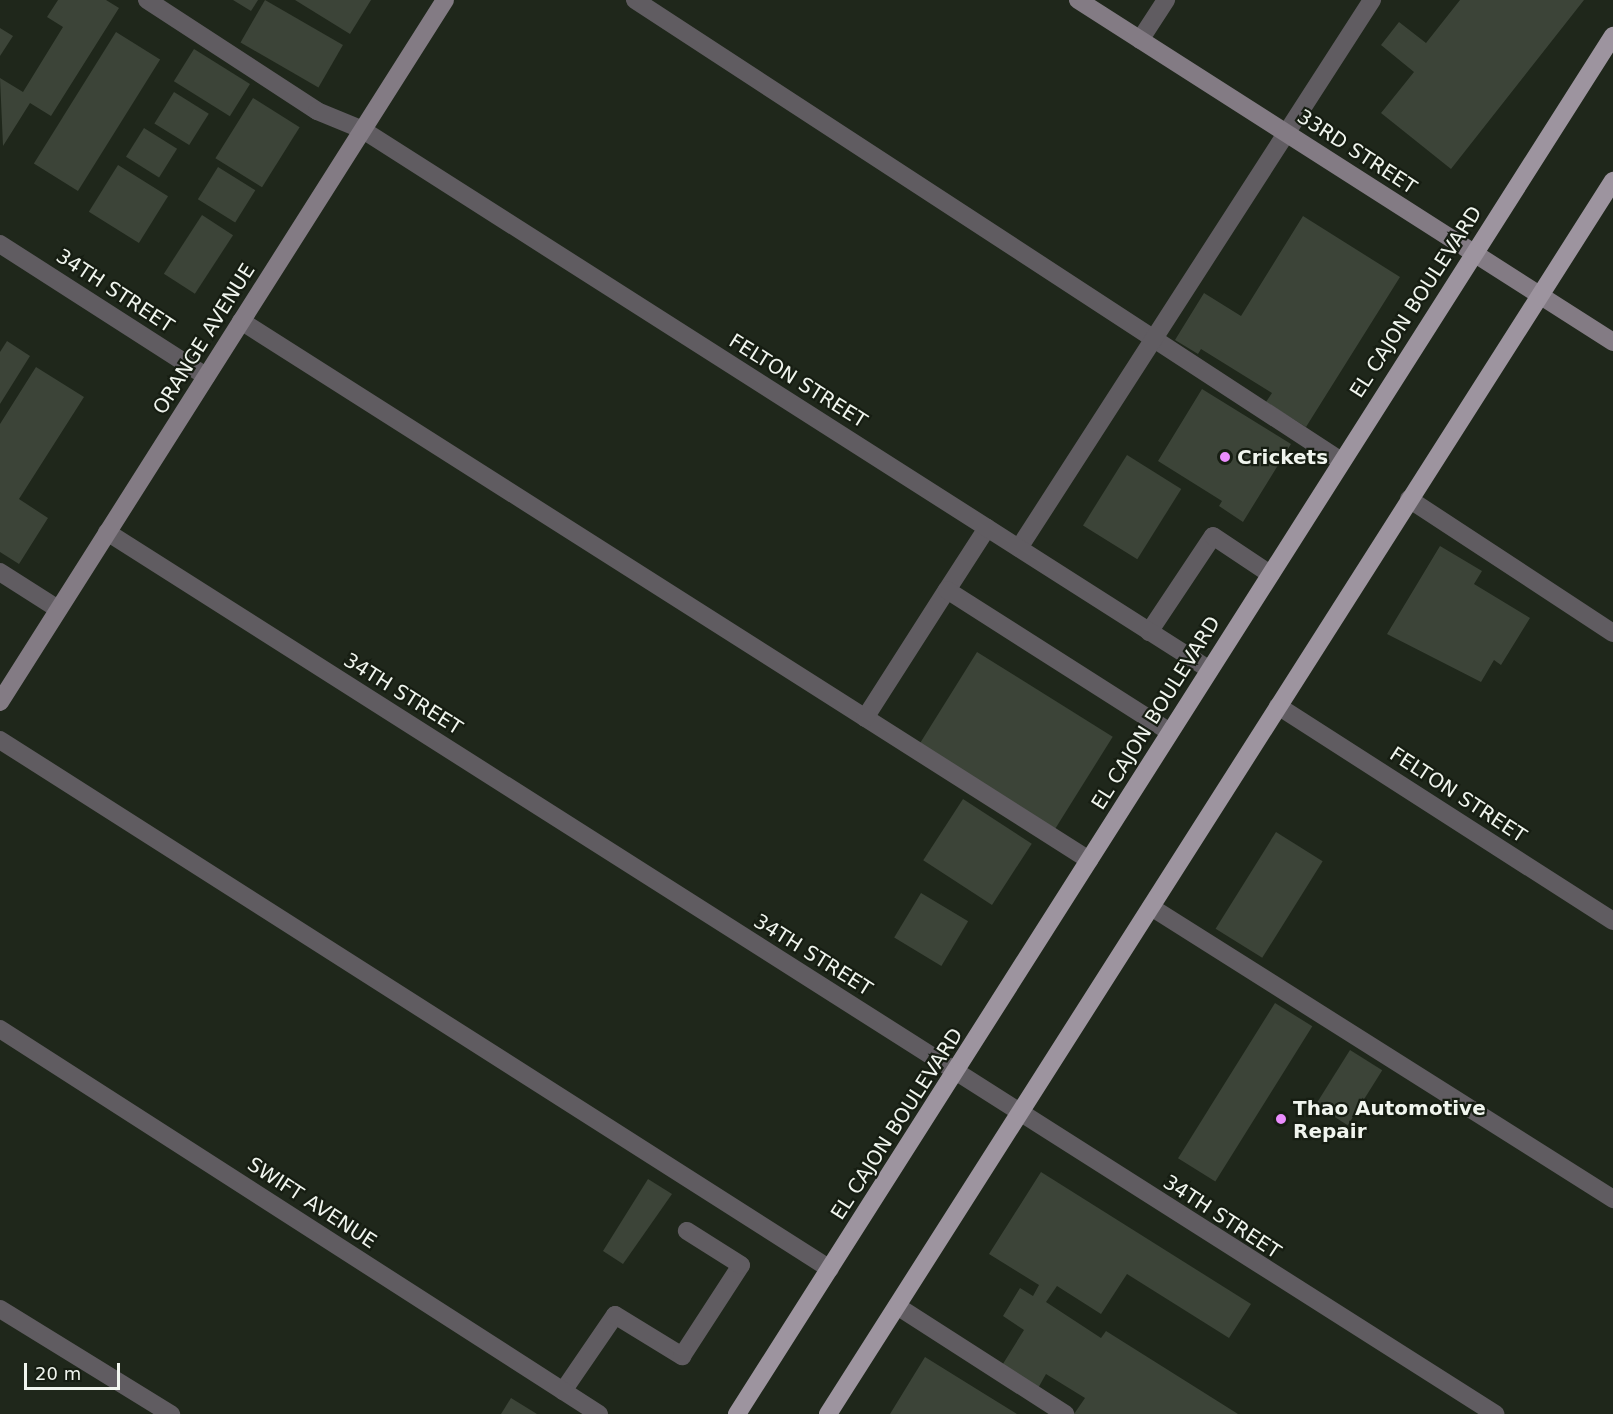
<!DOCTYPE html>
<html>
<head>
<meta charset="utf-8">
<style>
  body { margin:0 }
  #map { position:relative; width:1613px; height:1414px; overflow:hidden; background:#1f271b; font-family:"DejaVu Sans",sans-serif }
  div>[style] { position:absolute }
  .building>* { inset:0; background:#3c4438; transform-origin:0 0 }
  .lane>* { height:18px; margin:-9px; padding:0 9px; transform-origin:9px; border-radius:9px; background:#605c61 }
  .street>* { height:18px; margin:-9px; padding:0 9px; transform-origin:9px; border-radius:9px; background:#605c61 }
  .secondary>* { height:18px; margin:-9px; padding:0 9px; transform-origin:9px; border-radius:9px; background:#837b84 }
  .primary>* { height:18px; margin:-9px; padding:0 9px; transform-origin:9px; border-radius:9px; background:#9d949f }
  .dots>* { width:16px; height:16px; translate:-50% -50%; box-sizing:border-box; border:3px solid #161d12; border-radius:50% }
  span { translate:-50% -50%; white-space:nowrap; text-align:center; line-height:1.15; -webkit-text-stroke:4.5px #161d12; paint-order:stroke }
  .street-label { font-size:20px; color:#f0f5ee }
  .poi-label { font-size:20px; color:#f0f5ee; font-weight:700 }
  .left { translate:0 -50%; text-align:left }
  .scale { position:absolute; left:24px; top:1363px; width:96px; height:27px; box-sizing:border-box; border:3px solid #f0f5ee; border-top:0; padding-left:8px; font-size:18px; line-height:21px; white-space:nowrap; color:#f0f5ee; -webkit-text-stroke:4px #161d12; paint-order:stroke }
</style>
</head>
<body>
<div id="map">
  <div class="building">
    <i style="clip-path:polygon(58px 0,106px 0,119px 8px,51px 116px,30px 103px,3px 146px,0 78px,23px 92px,63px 27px,47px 17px)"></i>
    <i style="clip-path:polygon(233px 0,258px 0,251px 11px)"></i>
    <i style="left:265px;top:0;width:90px;height:49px;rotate:30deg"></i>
    <i style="clip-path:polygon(295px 0,371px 0,350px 34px)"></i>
    <i style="clip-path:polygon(1460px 0,1584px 0,1451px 169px,1381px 113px,1414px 72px,1381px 45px,1399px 22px,1426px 43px)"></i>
    <i style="clip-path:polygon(0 28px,13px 36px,0 56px)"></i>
    <i style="left:116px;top:32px;width:52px;height:155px;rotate:32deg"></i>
    <i style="left:194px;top:49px;width:66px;height:38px;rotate:32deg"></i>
    <i style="left:174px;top:92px;width:41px;height:37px;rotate:32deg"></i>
    <i style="left:253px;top:98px;width:55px;height:71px;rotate:32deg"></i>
    <i style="left:144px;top:128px;width:39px;height:34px;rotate:32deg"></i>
    <i style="left:118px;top:165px;width:59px;height:55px;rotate:32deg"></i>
    <i style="left:218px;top:167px;width:44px;height:38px;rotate:32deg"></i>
    <i style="left:202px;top:215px;width:37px;height:70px;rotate:33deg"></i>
    <i style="clip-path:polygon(1303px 216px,1400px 277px,1306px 427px,1266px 402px,1272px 393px,1201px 349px,1198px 354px,1175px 340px,1204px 293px,1241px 316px)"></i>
    <i style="clip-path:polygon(7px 341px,30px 356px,0 404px,0 352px)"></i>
    <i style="clip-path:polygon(36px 367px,84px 397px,19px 499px,48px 518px,19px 564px,0 552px,0 424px)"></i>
    <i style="clip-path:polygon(1202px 389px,1291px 444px,1243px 522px,1219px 506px,1222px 501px,1158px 461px)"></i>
    <i style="left:1127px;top:455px;width:64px;height:83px;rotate:32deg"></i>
    <i style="clip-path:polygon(1440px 546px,1482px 571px,1474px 584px,1530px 618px,1501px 665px,1494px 660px,1481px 682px,1387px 634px)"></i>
    <i style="left:977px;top:652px;width:160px;height:112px;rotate:32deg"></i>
    <i style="left:963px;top:799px;width:82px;height:73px;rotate:33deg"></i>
    <i style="left:1276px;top:832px;width:55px;height:114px;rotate:32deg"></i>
    <i style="left:921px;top:893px;width:55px;height:52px;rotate:31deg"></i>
    <i style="left:1275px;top:1003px;width:44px;height:183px;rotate:32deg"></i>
    <i style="left:1350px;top:1050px;width:38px;height:65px;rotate:32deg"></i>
    <i style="clip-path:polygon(1041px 1172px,1251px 1304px,1229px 1338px,1127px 1274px,1101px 1314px,1057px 1286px,1046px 1302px,1101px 1338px,1106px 1331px,1238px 1414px,1074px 1414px,1085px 1398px,1046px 1374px,1037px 1390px,1001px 1367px,1024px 1330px,1003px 1316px,1020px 1288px,1033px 1296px,1039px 1285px,989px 1254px)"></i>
    <i style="clip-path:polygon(648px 1179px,672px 1194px,623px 1264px,603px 1251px)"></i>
    <i style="clip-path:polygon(925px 1357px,983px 1393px,1017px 1414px,890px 1414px)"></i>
    <i style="clip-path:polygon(511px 1398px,537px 1414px,501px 1414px)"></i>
  </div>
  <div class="lane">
    <i style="left:147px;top:0;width:203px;rotate:33.1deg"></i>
    <i style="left:317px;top:111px;width:50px;rotate:22.4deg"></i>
    <i style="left:635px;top:0;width:843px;rotate:33.14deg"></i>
    <i style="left:1140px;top:40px;width:48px;rotate:-57deg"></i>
    <i style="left:241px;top:321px;width:1005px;rotate:32.44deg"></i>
    <i style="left:1409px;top:499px;width:244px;rotate:33.3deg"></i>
    <i style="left:1019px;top:548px;width:652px;rotate:-57.21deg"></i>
    <i style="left:0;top:572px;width:69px;rotate:32.5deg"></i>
    <i style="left:947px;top:590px;width:74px;rotate:-57.2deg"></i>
    <i style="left:1149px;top:632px;width:115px;rotate:-56.3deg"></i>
    <i style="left:1213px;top:536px;width:69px;rotate:33.7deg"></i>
    <i style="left:865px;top:718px;width:152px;rotate:-57.4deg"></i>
    <i style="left:947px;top:590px;width:264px;rotate:32.5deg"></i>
    <i style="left:0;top:740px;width:984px;rotate:32.51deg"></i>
    <i style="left:1151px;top:907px;width:547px;rotate:32.29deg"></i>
    <i style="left:897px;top:1306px;width:200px;rotate:32.7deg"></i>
    <i style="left:0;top:1309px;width:201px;rotate:31.6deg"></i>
    <i style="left:563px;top:1391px;width:92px;rotate:-55.6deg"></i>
    <i style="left:615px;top:1315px;width:79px;rotate:31.5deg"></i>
    <i style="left:682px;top:1356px;width:108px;rotate:-57deg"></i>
    <i style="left:741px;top:1265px;width:64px;rotate:-147.8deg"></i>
  </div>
  <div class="street">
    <i style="left:363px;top:130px;width:1004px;rotate:32.52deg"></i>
    <i style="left:0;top:244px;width:245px;rotate:32.7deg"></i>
    <i style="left:107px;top:532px;width:1645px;rotate:32.43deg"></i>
    <i style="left:1278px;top:706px;width:398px;rotate:32.7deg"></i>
    <i style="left:0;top:1029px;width:712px;rotate:32.73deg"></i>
  </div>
  <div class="secondary">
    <i style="left:1078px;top:0;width:635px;rotate:32.59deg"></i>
    <i style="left:0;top:702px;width:831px;rotate:-57.63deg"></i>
  </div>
  <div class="primary">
    <i style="left:737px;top:1414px;width:1633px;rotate:-57.56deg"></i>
    <i style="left:828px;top:1414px;width:1462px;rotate:-57.52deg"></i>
  </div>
  <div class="dots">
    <i style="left:1225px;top:457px;background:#ea8dfd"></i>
    <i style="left:1281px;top:1119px;background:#ea8dfd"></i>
  </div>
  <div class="street-label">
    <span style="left:1357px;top:152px;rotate:33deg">33RD STREET</span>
    <span style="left:115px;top:291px;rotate:33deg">34TH STREET</span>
    <span style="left:1416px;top:302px;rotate:-57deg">EL CAJON BOULEVARD</span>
    <span style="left:204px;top:339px;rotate:-58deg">ORANGE AVENUE</span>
    <span style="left:798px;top:381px;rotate:32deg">FELTON STREET</span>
    <span style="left:403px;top:694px;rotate:32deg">34TH STREET</span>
    <span style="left:1156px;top:713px;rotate:-58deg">EL CAJON BOULEVARD</span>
    <span style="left:1458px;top:795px;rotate:33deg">FELTON STREET</span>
    <span style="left:813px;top:955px;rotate:32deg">34TH STREET</span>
    <span style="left:897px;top:1124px;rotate:-57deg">EL CAJON BOULEVARD</span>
    <span style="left:312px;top:1203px;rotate:33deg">SWIFT AVENUE</span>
    <span style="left:1222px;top:1217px;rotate:33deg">34TH STREET</span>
  </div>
  <div class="poi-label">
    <span class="left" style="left:1237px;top:457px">Crickets</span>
    <span class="left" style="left:1293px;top:1120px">Thao Automotive<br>Repair</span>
  </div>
  <div class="scale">20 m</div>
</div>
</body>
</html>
